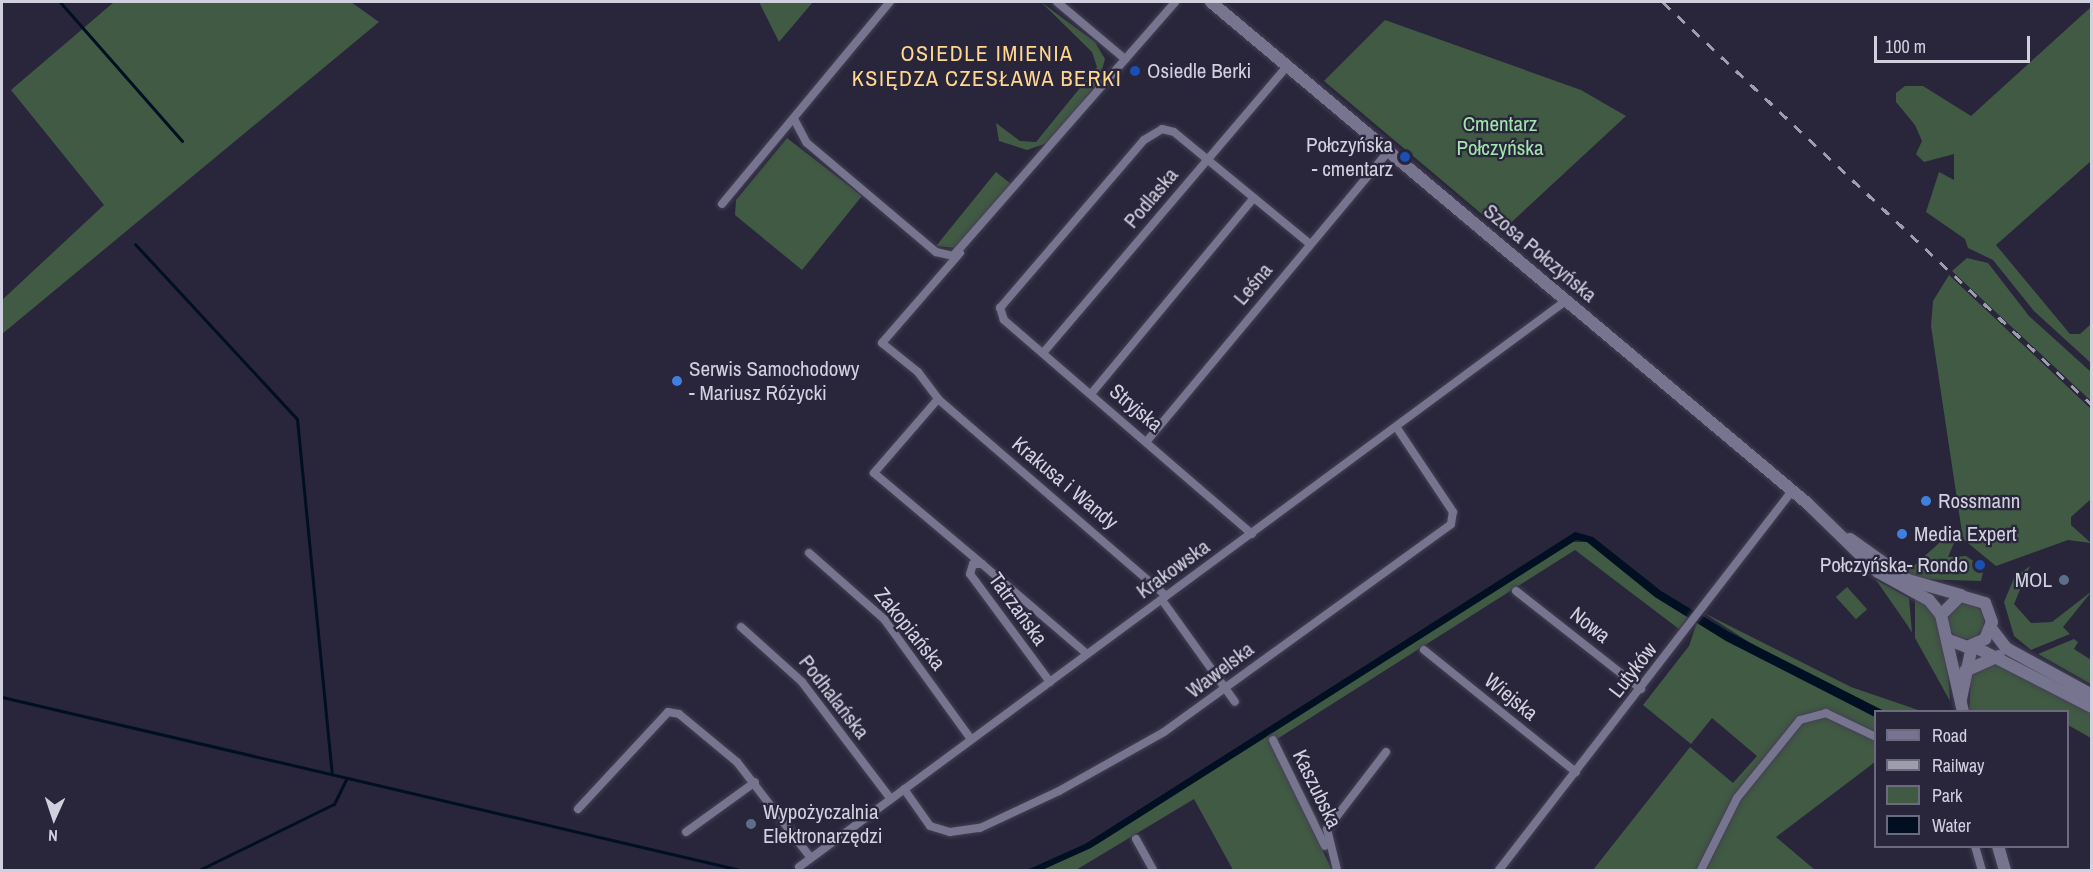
<!DOCTYPE html>
<html>
<head>
<meta charset="utf-8">
<style>
  body { margin:0 }
  #map { position:relative; width:2093px; height:872px; overflow:hidden; background:#29263c; font-family:"Archivo Narrow",sans-serif }
  div>[style] { position:absolute }
  .green>* { inset:0; background:#405a43; transform-origin:0 0 }
  .round { border-radius:50% }
  .water>* { inset:0; background:#000f21 }
  .stream>* { height:3px; margin:-1.5px; padding:0 1.5px; transform-origin:1.5px; border-radius:1.5px; background:#000f21 }
  .roads { filter:drop-shadow(0 0 2px #444153) drop-shadow(0 0 2px #444153) }
  .street>* { height:8px; margin:-4px; padding:0 4px; transform-origin:4px; border-radius:4px; background:#76748e }
  .secondary>* { height:12px; margin:-6px; padding:0 6px; transform-origin:6px; border-radius:6px; background:#76748e }
  .rail>* { height:3px; margin-top:-1.5px; transform-origin:0; background:repeating-linear-gradient(90deg,#9e9dad 0 10px,transparent 0 20px) }
  .dots>* { width:16px; height:16px; translate:-50% -50%; box-sizing:border-box; border:3px solid #29263c; border-radius:50% }
  span { translate:-50% -50%; white-space:nowrap; text-align:center; line-height:1.15; -webkit-text-stroke:4.5px #29263c; paint-order:stroke }
  .poi-label { font-size:21px; color:#d1d0de }
  .left { translate:0 -50%; text-align:left }
  .right { translate:-100% -50%; text-align:right }
  .park-label { font-size:21px; color:#a0e6aa }
  .street-label { font-size:21px; color:#d1d0de }
  .neighbourhood-label { font-size:22px; color:#ffd78f; letter-spacing:1.5px }
  .frame { position:absolute; inset:0; border:3px solid #d1d0de; pointer-events:none }
  .legend { position:absolute; left:1874px; top:710px; width:195px; height:138px; box-sizing:border-box; background:#29263c; border:2px solid #6c6a7d; margin:0; padding:8px 10px; list-style:none; font-size:18px; color:#d1d0de }
  .legend li { display:flex; align-items:center; gap:12px; height:30px }
  .legend b { width:30px; border:2px solid #6c6a7d }
  .north { position:absolute; left:24px; top:788px; width:60px; height:60px; -webkit-text-stroke:4px #29263c; paint-order:stroke; rotate:183deg; font-size:16px; font-weight:700; line-height:24px; text-align:center; color:#d1d0de }
  .north::after { content:''; display:block; margin:auto; width:21px; height:27px; background:#d1d0de; clip-path:polygon(50% 0,100% 100%,50% 72%,0 100%) }
  .scale { position:absolute; left:1874px; top:36px; width:156px; height:27px; box-sizing:border-box; border:3px solid #d1d0de; border-top:0; padding-left:8px; font-size:18px; line-height:21px; white-space:nowrap; color:#d1d0de; -webkit-text-stroke:4px #29263c; paint-order:stroke }
</style>
</head>
<body>
<div id="map">
  <div class="green">
    <i style="clip-path:polygon(114px 2px,351px 2px,379px 22px,2px 334px,2px 300px,104px 205px,11px 90px)"></i>
    <i style="clip-path:polygon(759px 2px,813px 2px,779px 42px)"></i>
    <i style="clip-path:polygon(1041px 2px,1095px 42px,1105px 59px,1099px 81px,1050px 142px,1027px 150px,999px 141px,996px 123px,1020px 141px,1036px 142px,1097px 67px,1092px 52px)"></i>
    <i style="clip-path:polygon(2091px 7px,2091px 161px,1996px 245px,2070px 334px,2080px 334px,2091px 324px,2091px 363px,2034px 311px,1993px 260px,1968px 248px,1965px 239px,1926px 212px,1939px 172px,1954px 180px,1954px 154px,1924px 162px,1916px 154px,1922px 141px,1915px 125px,1896px 102px,1896px 93px,1905px 86px,1923px 86px,1971px 116px)"></i>
    <i style="clip-path:polygon(1385px 20px,1581px 90px,1626px 116px,1502px 231px,1324px 81px)"></i>
    <i style="clip-path:polygon(787px 138px,862px 196px,802px 270px,735px 215px,736px 200px)"></i>
    <i style="clip-path:polygon(996px 172px,1011px 184px,957px 248px,936px 246px)"></i>
    <i style="clip-path:polygon(1967px 258px,1988px 263px,2029px 316px,2091px 372px,2091px 401px,1952px 271px)"></i>
    <i style="clip-path:polygon(1949px 275px,2091px 409px,2091px 499px,2071px 517px,2071px 525px,2091px 543px,2068px 540px,1996px 566px,1963px 539px,1931px 326px,1933px 301px)"></i>
    <i style="clip-path:polygon(1948px 535px,1954px 543px,1948px 557px,1966px 556px,1984px 568px,1981px 581px,1914px 579px,1908px 571px)"></i>
    <i style="clip-path:polygon(1573px 542px,1587px 542px,1655px 597px,1688px 617px,1679px 629px,1575px 550px,1277px 739px,1319px 822px,1312px 829px,1332px 870px,1233px 870px,1194px 799px,1076px 870px,1042px 870px,1099px 843px)"></i>
    <i style="clip-path:polygon(2030px 566px,2014px 604px,2031px 623px,2052px 622px,2092px 591px,2063px 627px,2070px 634px,2031px 650px,2014px 636px,2004px 602px,2014px 578px)"></i>
    <i style="clip-path:polygon(1876px 580px,1909px 598px,1912px 633px,1908px 626px)"></i>
    <i style="left:1847px;top:587px;width:30px;height:15px;rotate:48deg"></i>
    <i style="clip-path:polygon(1915px 596px,1934px 614px,1946px 647px,1950px 701px,1915px 638px)"></i>
    <i class="round" style="left:1948px;top:603px;width:36px;height:36px"></i>
    <i style="clip-path:polygon(1704px 613px,1851px 687px,1921px 711px,1884px 711px,1758px 648px)"></i>
    <i style="clip-path:polygon(1697px 622px,1875px 717px,1875px 762px,1776px 837px,1815px 870px,1593px 870px,1690px 747px,1733px 783px,1757px 756px,1712px 718px,1691px 744px,1643px 705px,1689px 646px)"></i>
    <i style="clip-path:polygon(2074px 639px,2078px 642px,2074px 649px,2091px 660px,2091px 684px,2038px 654px)"></i>
    <i style="clip-path:polygon(1993px 662px,2091px 711px,2091px 738px,2068px 725px,2068px 712px,1969px 712px,1971px 675px)"></i>
  </div>
  <div class="water">
    <i style="clip-path:polygon(1575px 532px,1593px 537px,1661px 591px,1729px 632px,1884px 711px,1876px 712px,1875px 717px,1726px 641px,1655px 597px,1587px 542px,1576px 540px,1091px 848px,1042px 870px,1027px 870px,1085px 844px)"></i>
  </div>
  <div class="stream">
    <i style="left:60px;top:2px;width:185px;rotate:48.7deg"></i>
    <i style="left:135px;top:244px;width:238px;rotate:47.2deg"></i>
    <i style="left:297px;top:419px;width:357px;rotate:84.4deg"></i>
    <i style="left:2px;top:697px;width:758px;rotate:13.19deg"></i>
    <i style="left:199px;top:870px;width:150px;rotate:-26.1deg"></i>
    <i style="left:334px;top:804px;width:28px;rotate:-64deg"></i>
  </div>
  <div class="roads">
    <div class="street">
      <i style="left:1057px;top:2px;width:89px;rotate:40deg"></i>
      <i style="left:794px;top:119px;width:27px;rotate:62deg"></i>
      <i style="left:807px;top:143px;width:169px;rotate:40.2deg"></i>
      <i style="left:936px;top:252px;width:17px;rotate:13deg"></i>
      <i style="left:953px;top:256px;width:337px;rotate:-48.8deg"></i>
      <i style="left:722px;top:204px;width:263px;rotate:-50.3deg"></i>
      <i style="left:960px;top:253px;width:119px;rotate:130.9deg"></i>
      <i style="left:882px;top:343px;width:46px;rotate:38.9deg"></i>
      <i style="left:918px;top:372px;width:34px;rotate:53deg"></i>
      <i style="left:938px;top:399px;width:301px;rotate:40.8deg"></i>
      <i style="left:1043px;top:353px;width:377px;rotate:-49.6deg"></i>
      <i style="left:1091px;top:394px;width:255px;rotate:-50.3deg"></i>
      <i style="left:938px;top:399px;width:98px;rotate:130.9deg"></i>
      <i style="left:874px;top:473px;width:141px;rotate:40.1deg"></i>
      <i style="left:1147px;top:441px;width:378px;rotate:-50.2deg"></i>
      <i style="left:1252px;top:534px;width:328px;rotate:-139.2deg"></i>
      <i style="left:1004px;top:320px;width:13px;rotate:-108deg"></i>
      <i style="left:1000px;top:308px;width:221px;rotate:-49.4deg"></i>
      <i style="left:1144px;top:140px;width:21px;rotate:-31deg"></i>
      <i style="left:1162px;top:129px;width:12px;rotate:14deg"></i>
      <i style="left:1174px;top:132px;width:176px;rotate:39.5deg"></i>
      <i style="left:809px;top:553px;width:100px;rotate:41.3deg"></i>
      <i style="left:884px;top:619px;width:148px;rotate:54.1deg"></i>
      <i style="left:1516px;top:591px;width:159px;rotate:38.1deg"></i>
      <i style="left:1162px;top:600px;width:125px;rotate:54.4deg"></i>
      <i style="left:741px;top:627px;width:82px;rotate:42deg"></i>
      <i style="left:802px;top:682px;width:146px;rotate:52.8deg"></i>
      <i style="left:1424px;top:650px;width:195px;rotate:38.8deg"></i>
      <i style="left:1050px;top:682px;width:134px;rotate:-126.5deg"></i>
      <i style="left:970px;top:574px;width:10px;rotate:-73deg"></i>
      <i style="left:973px;top:564px;width:9px"></i>
      <i style="left:982px;top:564px;width:138px;rotate:40.6deg"></i>
      <i style="left:1273px;top:740px;width:118px;rotate:63.9deg"></i>
      <i style="left:904px;top:789px;width:45px;rotate:54.9deg"></i>
      <i style="left:930px;top:826px;width:21px;rotate:17deg"></i>
      <i style="left:950px;top:832px;width:30px;rotate:-8deg"></i>
      <i style="left:980px;top:828px;width:87px;rotate:-25.1deg"></i>
      <i style="left:1059px;top:791px;width:120px;rotate:-29.3deg"></i>
      <i style="left:1164px;top:732px;width:354px;rotate:-35.9deg"></i>
      <i style="left:1451px;top:524px;width:12px;rotate:-81deg"></i>
      <i style="left:1453px;top:512px;width:101px;rotate:-123.7deg"></i>
      <i style="left:578px;top:809px;width:132px;rotate:-47.1deg"></i>
      <i style="left:668px;top:712px;width:11px;rotate:10deg"></i>
      <i style="left:679px;top:714px;width:75px;rotate:39.6deg"></i>
      <i style="left:737px;top:762px;width:121px;rotate:52.4deg"></i>
      <i style="left:686px;top:832px;width:85px;rotate:-35.9deg"></i>
      <i style="left:1136px;top:839px;width:35px;rotate:61deg"></i>
      <i style="left:1975px;top:846px;width:25px;rotate:74deg"></i>
      <i style="left:799px;top:867px;width:955px;rotate:-36.44deg"></i>
      <i style="left:1337px;top:870px;width:42px;rotate:-103.7deg"></i>
      <i style="left:1327px;top:829px;width:97px;rotate:-52.5deg"></i>
      <i style="left:1499px;top:870px;width:480px;rotate:-52.3deg"></i>
      <i style="left:1701px;top:870px;width:80px;rotate:-63.4deg"></i>
      <i style="left:1737px;top:798px;width:100px;rotate:-51.1deg"></i>
      <i style="left:1800px;top:720px;width:27px;rotate:-15deg"></i>
      <i style="left:1826px;top:713px;width:55px;rotate:25.6deg"></i>
    </div>
    <div class="secondary">
      <i style="left:1211px;top:2px;width:779px;rotate:40.05deg"></i>
      <i style="left:1807px;top:503px;width:99px;rotate:44.2deg"></i>
      <i style="left:1878px;top:572px;width:58px;rotate:28.8deg"></i>
      <i style="left:1929px;top:600px;width:19px;rotate:51deg"></i>
      <i style="left:1850px;top:539px;width:71px;rotate:35.3deg"></i>
      <i style="left:1908px;top:580px;width:55px;rotate:15.8deg"></i>
      <i style="left:1991px;top:628px;width:25px;rotate:53deg"></i>
      <i style="left:2006px;top:648px;width:98px;rotate:28.7deg"></i>
      <i style="left:1949px;top:640px;width:19px;rotate:21deg"></i>
      <i style="left:1967px;top:647px;width:20px;rotate:-24deg"></i>
      <i style="left:1985px;top:639px;width:18px;rotate:-68deg"></i>
      <i style="left:1992px;top:622px;width:20px;rotate:-110deg"></i>
      <i style="left:1985px;top:603px;width:26px;rotate:-164deg"></i>
      <i style="left:1960px;top:596px;width:27px;rotate:135deg"></i>
      <i style="left:1941px;top:615px;width:99px;rotate:77.2deg"></i>
      <i style="left:1973px;top:646px;width:134px;rotate:27.1deg"></i>
      <i style="left:1965px;top:671px;width:37px;rotate:-24deg"></i>
      <i style="left:1961px;top:699px;width:54px;rotate:-78.3deg"></i>
      <i style="left:1998px;top:846px;width:25px;rotate:74deg"></i>
    </div>
  </div>
  <div class="rail">
    <i style="left:1663px;top:2px;width:589px;rotate:43.21deg"></i>
  </div>
  <div class="dots">
    <i style="left:1135px;top:71px;background:#1a4fb4"></i>
    <i style="left:1405px;top:157px;background:#1a4fb4"></i>
    <i style="left:677px;top:381px;background:#3f7fe0"></i>
    <i style="left:1926px;top:501px;background:#3f7fe0"></i>
    <i style="left:1902px;top:534px;background:#3f7fe0"></i>
    <i style="left:1980px;top:565px;background:#1a4fb4"></i>
    <i style="left:2064px;top:580px;background:#5c6f8a"></i>
    <i style="left:751px;top:824px;background:#5c6f8a"></i>
  </div>
  <div class="poi-label">
    <span class="left" style="left:1147px;top:71px">Osiedle Berki</span>
    <span class="right" style="left:1393px;top:157px">Połczyńska<br>- cmentarz</span>
    <span class="left" style="left:689px;top:381px">Serwis Samochodowy<br>- Mariusz Różycki</span>
    <span class="left" style="left:1938px;top:501px">Rossmann</span>
    <span class="left" style="left:1914px;top:534px">Media Expert</span>
    <span class="right" style="left:1968px;top:565px">Połczyńska- Rondo</span>
    <span class="right" style="left:2052px;top:580px">MOL</span>
    <span class="left" style="left:763px;top:824px">Wypożyczalnia<br>Elektronarzędzi</span>
  </div>
  <div class="park-label">
    <span style="left:1500px;top:136px">Cmentarz<br>Połczyńska</span>
  </div>
  <div class="street-label">
    <span style="left:1151px;top:198px;rotate:-50deg">Podlaska</span>
    <span style="left:1540px;top:253px;rotate:40deg">Szosa Połczyńska</span>
    <span style="left:1253px;top:284px;rotate:-50deg">Leśna</span>
    <span style="left:1136px;top:408px;rotate:40deg">Stryjska</span>
    <span style="left:1065px;top:483px;rotate:40deg">Krakusa i Wandy</span>
    <span style="left:1173px;top:569px;rotate:-36deg">Krakowska</span>
    <span style="left:1018px;top:609px;rotate:54deg">Tatrzańska</span>
    <span style="left:1590px;top:625px;rotate:38deg">Nowa</span>
    <span style="left:910px;top:629px;rotate:51deg">Zakopiańska</span>
    <span style="left:1220px;top:670px;rotate:-37deg">Wawelska</span>
    <span style="left:1633px;top:670px;rotate:-52deg">Lutyków</span>
    <span style="left:834px;top:697px;rotate:52deg">Podhalańska</span>
    <span style="left:1511px;top:697px;rotate:39deg">Wiejska</span>
    <span style="left:1317px;top:789px;rotate:64deg">Kaszubska</span>
  </div>
  <div class="neighbourhood-label">
    <span style="left:987px;top:66px">OSIEDLE IMIENIA<br>KSIĘDZA CZESŁAWA BERKI</span>
  </div>
  <div class="frame"></div>
  <ul class="legend">
  <li><b style="height:8px;background:#76748e"></b>Road</li>
  <li><b style="height:8px;background:#9e9dad"></b>Railway</li>
  <li><b style="height:16px;background:#405a43"></b>Park</li>
  <li><b style="height:16px;background:#000f21"></b>Water</li>
  </ul>
  <div class="north">N</div>
  <div class="scale">100 m</div>
</div>
</body>
</html>
